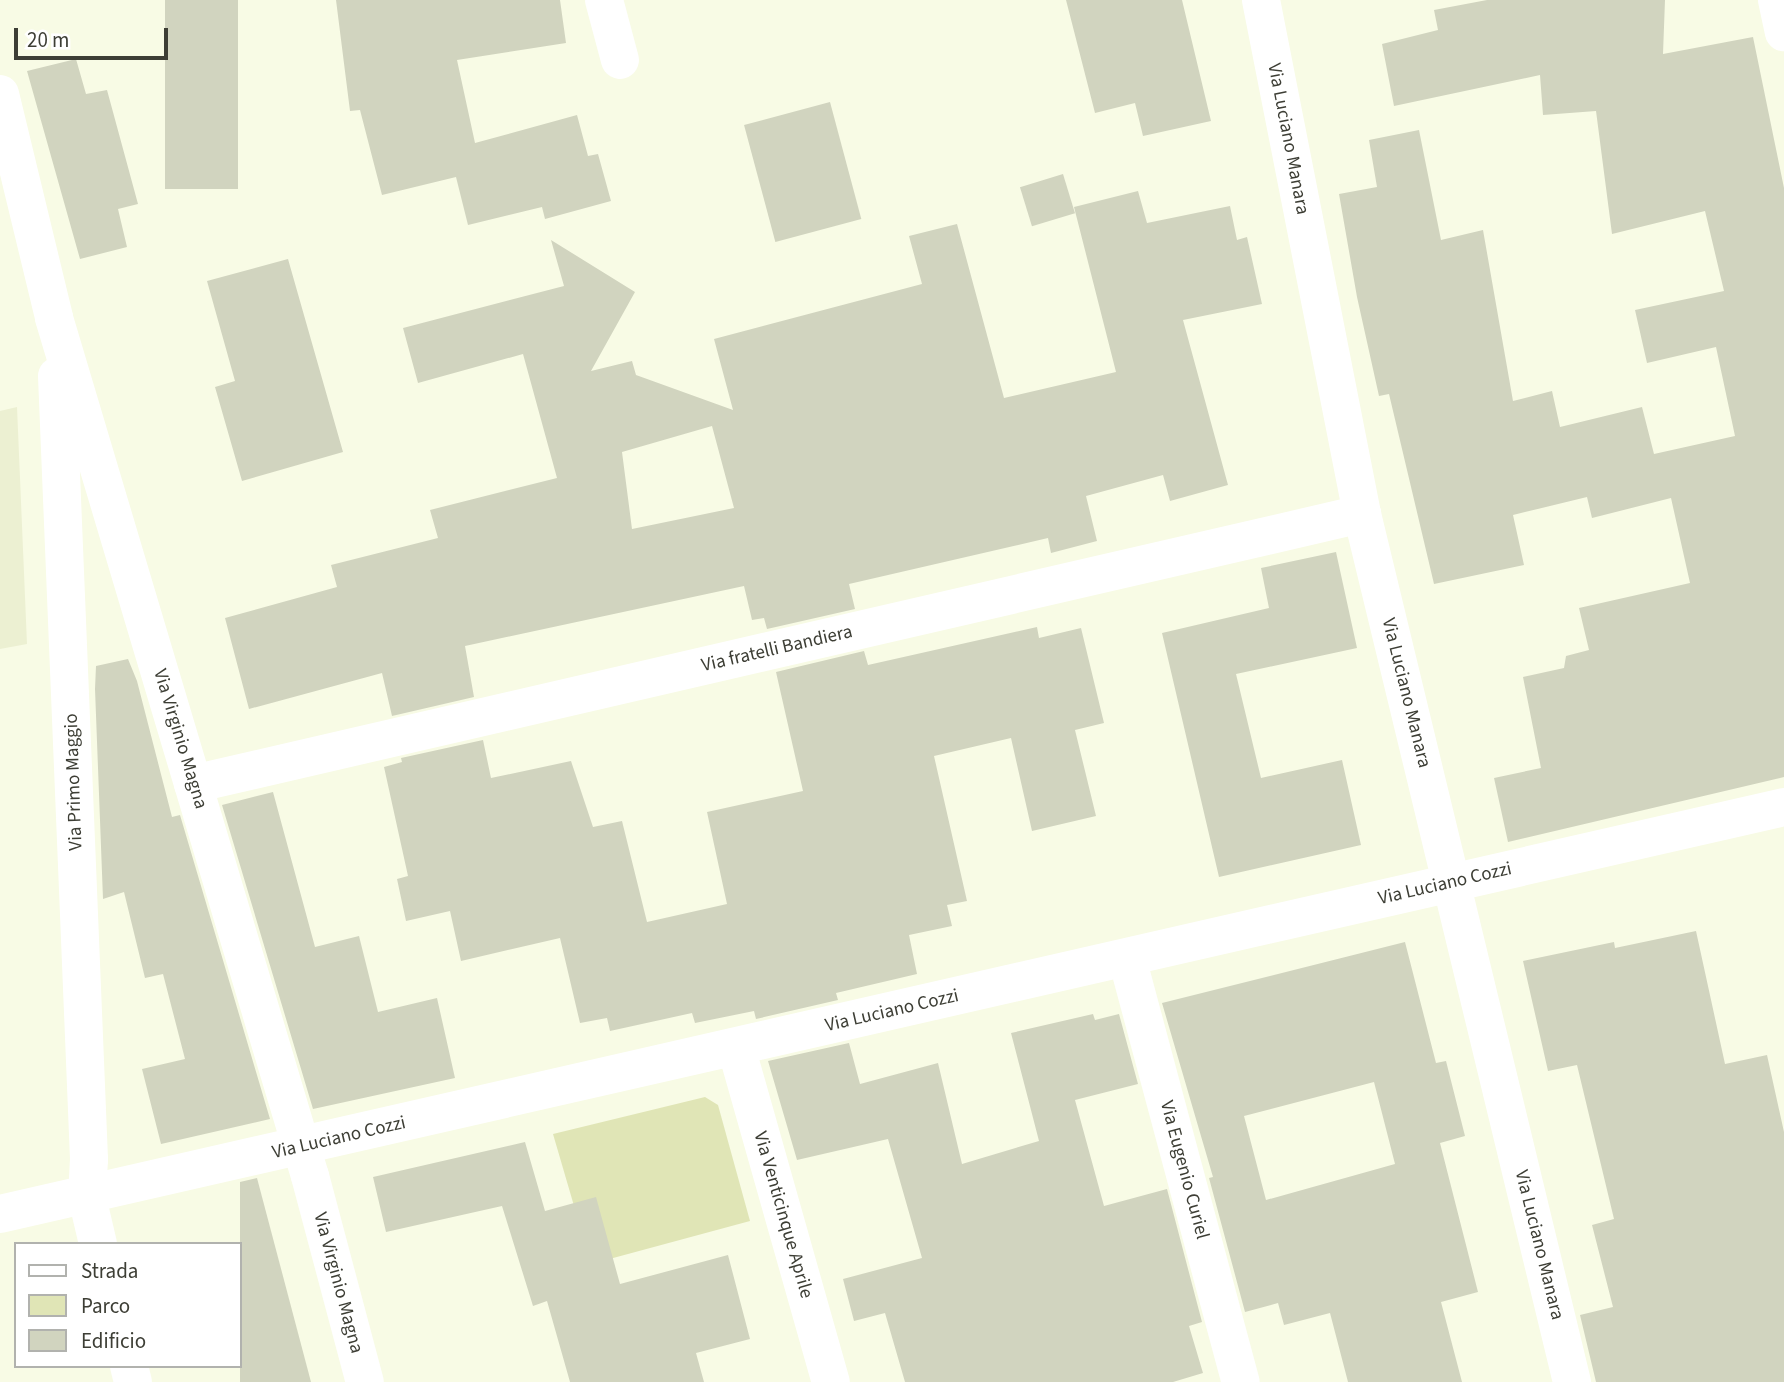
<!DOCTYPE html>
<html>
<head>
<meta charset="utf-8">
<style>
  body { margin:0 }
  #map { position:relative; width:1784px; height:1382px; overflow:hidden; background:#f8fbe5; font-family:"Source Sans 3",sans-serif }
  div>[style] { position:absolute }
  .built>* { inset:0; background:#ecf0d2 }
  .green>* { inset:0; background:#e0e5b6 }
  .building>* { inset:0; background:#d1d4bf; transform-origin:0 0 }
  .minor>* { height:38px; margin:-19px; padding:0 19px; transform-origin:19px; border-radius:19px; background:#fff }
  .tertiary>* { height:38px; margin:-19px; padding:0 19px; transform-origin:19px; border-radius:19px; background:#fff }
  span { translate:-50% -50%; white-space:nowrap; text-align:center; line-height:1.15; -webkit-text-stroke:7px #fff; paint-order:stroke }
  .street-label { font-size:19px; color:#3d3e35 }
  .legend { position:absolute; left:14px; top:1242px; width:228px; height:126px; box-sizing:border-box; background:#fff; border:2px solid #b1b2ae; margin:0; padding:9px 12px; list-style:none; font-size:21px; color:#3d3e35 }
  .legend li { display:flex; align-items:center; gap:14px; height:35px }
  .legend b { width:35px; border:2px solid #b1b2ae }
  .scale { position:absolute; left:14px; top:28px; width:154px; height:32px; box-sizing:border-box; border:4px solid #3d3e35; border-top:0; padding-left:9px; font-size:21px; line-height:24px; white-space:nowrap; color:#3d3e35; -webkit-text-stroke:5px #fff; paint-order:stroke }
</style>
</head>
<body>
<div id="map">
  <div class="built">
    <i style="clip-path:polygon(17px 407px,27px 644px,0 649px,0 411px)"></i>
  </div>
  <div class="green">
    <i style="clip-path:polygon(705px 1097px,718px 1105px,750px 1221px,591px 1264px,553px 1134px)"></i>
  </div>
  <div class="building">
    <i style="left:165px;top:0;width:73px;height:189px"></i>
    <i style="clip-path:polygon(336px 0,560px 0,566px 43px,457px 60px,475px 143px,577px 115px,588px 156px,598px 154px,611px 201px,545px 219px,542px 207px,468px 225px,456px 177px,382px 195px,360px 110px,350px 111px)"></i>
    <i style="clip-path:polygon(1066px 0,1182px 0,1211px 121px,1143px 136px,1135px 103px,1095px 113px)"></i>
    <i style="clip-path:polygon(1487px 0,1665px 0,1663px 54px,1753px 37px,1784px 188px,1784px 777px,1508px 842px,1494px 778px,1541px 768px,1523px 677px,1564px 668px,1566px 656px,1589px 650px,1579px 608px,1690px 583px,1671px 498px,1592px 518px,1587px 497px,1513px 515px,1524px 565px,1434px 584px,1389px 394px,1379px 396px,1357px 297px,1339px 194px,1377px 187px,1369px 140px,1419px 130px,1441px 240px,1483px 230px,1513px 401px,1552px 391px,1560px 427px,1642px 407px,1654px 454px,1735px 436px,1716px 347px,1647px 363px,1635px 310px,1724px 291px,1705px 211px,1612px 234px,1596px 111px,1543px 115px,1540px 75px,1394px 106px,1382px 44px,1438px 30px,1434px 10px)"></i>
    <i style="clip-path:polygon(76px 59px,86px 94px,107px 90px,138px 204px,118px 209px,127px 247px,80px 259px,27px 71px)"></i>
    <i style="left:830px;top:102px;width:121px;height:89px;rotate:75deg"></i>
    <i style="left:1063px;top:174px;width:41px;height:45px;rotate:73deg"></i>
    <i style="clip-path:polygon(evenodd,1138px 191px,1147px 223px,1230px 206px,1237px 240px,1247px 237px,1262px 304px,1183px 320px,1228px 485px,1170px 501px,1163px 475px,1086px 496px,1097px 541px,1051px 553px,1048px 538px,849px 584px,855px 609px,767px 629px,764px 618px,752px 620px,744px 586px,465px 646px,474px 697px,392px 716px,382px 673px,249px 709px,225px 618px,337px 587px,331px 565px,438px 538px,430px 510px,557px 478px,523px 354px,418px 383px,403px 328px,564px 286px,551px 240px,635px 292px,591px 371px,632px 361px,636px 375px,733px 410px,714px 339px,922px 284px,909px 236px,957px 224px,1004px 398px,1116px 372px,1074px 207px,1138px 191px,712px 426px,734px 508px,632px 529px,622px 452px,712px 426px)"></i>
    <i style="clip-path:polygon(288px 259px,343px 452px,242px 481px,215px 387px,235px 381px,207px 281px)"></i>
    <i style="clip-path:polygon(1336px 552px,1357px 648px,1236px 674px,1261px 778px,1342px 760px,1361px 845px,1219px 877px,1162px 633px,1269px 608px,1261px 568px)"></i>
    <i style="clip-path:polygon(1037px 627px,1039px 638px,1081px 628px,1104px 723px,1075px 730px,1096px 816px,1032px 831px,1011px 738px,934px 756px,967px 901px,947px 905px,952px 926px,909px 935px,917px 974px,836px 993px,838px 1000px,756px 1019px,754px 1011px,695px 1023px,692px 1013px,610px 1031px,607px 1018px,580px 1023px,560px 938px,461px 961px,450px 911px,406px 921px,397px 879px,408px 876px,384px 767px,402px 762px,401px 758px,483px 740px,491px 778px,571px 761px,593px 827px,622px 821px,647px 922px,727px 904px,707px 812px,803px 791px,776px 672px,864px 651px,868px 665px)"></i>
    <i style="clip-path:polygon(128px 659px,137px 681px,172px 817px,180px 815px,270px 1119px,161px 1144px,142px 1069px,185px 1059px,163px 974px,145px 978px,124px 892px,103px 899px,95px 689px,96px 666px)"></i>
    <i style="clip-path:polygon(273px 792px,315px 947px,359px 936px,378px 1012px,437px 998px,455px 1078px,313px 1109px,222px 805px)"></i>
    <i style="clip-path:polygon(1696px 931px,1725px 1064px,1767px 1055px,1784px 1132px,1784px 1382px,1596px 1382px,1580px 1315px,1613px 1307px,1592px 1225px,1614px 1219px,1577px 1065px,1548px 1071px,1523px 961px,1614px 942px,1615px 948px)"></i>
    <i style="clip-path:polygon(evenodd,1405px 942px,1436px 1063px,1446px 1061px,1465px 1136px,1440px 1143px,1478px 1292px,1441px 1302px,1462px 1382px,1348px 1382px,1330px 1313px,1284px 1325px,1278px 1303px,1245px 1312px,1209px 1178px,1213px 1177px,1162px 1003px,1405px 942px,1374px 1082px,1395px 1164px,1266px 1200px,1244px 1116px,1374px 1082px)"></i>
    <i style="clip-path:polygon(1093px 1014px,1095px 1020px,1119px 1014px,1138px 1084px,1075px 1100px,1104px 1206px,1167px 1189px,1202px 1322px,1189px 1326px,1203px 1373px,1173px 1382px,905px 1382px,885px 1313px,854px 1321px,843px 1279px,922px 1258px,888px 1139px,797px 1160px,768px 1061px,849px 1043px,860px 1084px,938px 1063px,962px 1164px,1039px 1141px,1011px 1033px)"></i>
    <i style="clip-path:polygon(525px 1142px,545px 1211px,596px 1197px,620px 1284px,728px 1255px,750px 1339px,696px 1353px,704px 1382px,570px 1382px,547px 1301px,533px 1306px,502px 1206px,386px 1232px,373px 1177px)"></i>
    <i style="clip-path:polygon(257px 1178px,311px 1382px,240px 1382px,240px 1182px)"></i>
  </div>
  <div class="minor">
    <i style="left:604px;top:0;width:62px;rotate:75.1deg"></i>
    <i style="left:1261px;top:0;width:524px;rotate:78.88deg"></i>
    <i style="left:1362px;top:514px;width:893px;rotate:76.4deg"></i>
    <i style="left:1777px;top:0;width:33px;rotate:78deg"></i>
    <i style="left:0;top:94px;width:230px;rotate:76.4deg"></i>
    <i style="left:54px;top:318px;width:895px;rotate:73.39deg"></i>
    <i style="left:310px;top:1176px;width:213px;rotate:75.1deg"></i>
    <i style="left:57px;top:376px;width:784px;rotate:87.66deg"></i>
    <i style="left:89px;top:1159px;width:38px;rotate:93deg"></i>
    <i style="left:87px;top:1197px;width:48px;rotate:76.8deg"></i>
    <i style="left:193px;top:784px;width:1200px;rotate:-13.01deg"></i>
    <i style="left:1127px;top:958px;width:439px;rotate:75deg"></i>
    <i style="left:736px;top:1047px;width:348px;rotate:74.2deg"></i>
    <i style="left:129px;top:1366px;width:16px;rotate:76deg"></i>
  </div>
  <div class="tertiary">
    <i style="left:0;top:1214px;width:1830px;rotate:-12.85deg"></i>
  </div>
  <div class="street-label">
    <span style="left:1288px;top:139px;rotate:79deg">Via Luciano Manara</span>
    <span style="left:777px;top:649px;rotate:-13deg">Via fratelli Bandiera</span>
    <span style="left:1406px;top:693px;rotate:76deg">Via Luciano Manara</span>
    <span style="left:180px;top:739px;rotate:73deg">Via Virginio Magna</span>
    <span style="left:74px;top:782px;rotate:-92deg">Via Primo Maggio</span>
    <span style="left:1445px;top:884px;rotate:-13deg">Via Luciano Cozzi</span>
    <span style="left:892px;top:1011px;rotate:-13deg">Via Luciano Cozzi</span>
    <span style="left:339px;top:1138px;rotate:-13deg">Via Luciano Cozzi</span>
    <span style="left:1184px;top:1170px;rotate:75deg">Via Eugenio Curiel</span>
    <span style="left:783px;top:1215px;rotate:74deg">Via Venticinque Aprile</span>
    <span style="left:1539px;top:1245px;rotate:76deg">Via Luciano Manara</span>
    <span style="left:338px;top:1283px;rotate:75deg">Via Virginio Magna</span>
  </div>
  <ul class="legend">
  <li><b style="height:9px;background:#fff"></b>Strada</li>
  <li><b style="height:19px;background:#e0e5b6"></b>Parco</li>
  <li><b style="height:19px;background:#d1d4bf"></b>Edificio</li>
  </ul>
  <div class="scale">20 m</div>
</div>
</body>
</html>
